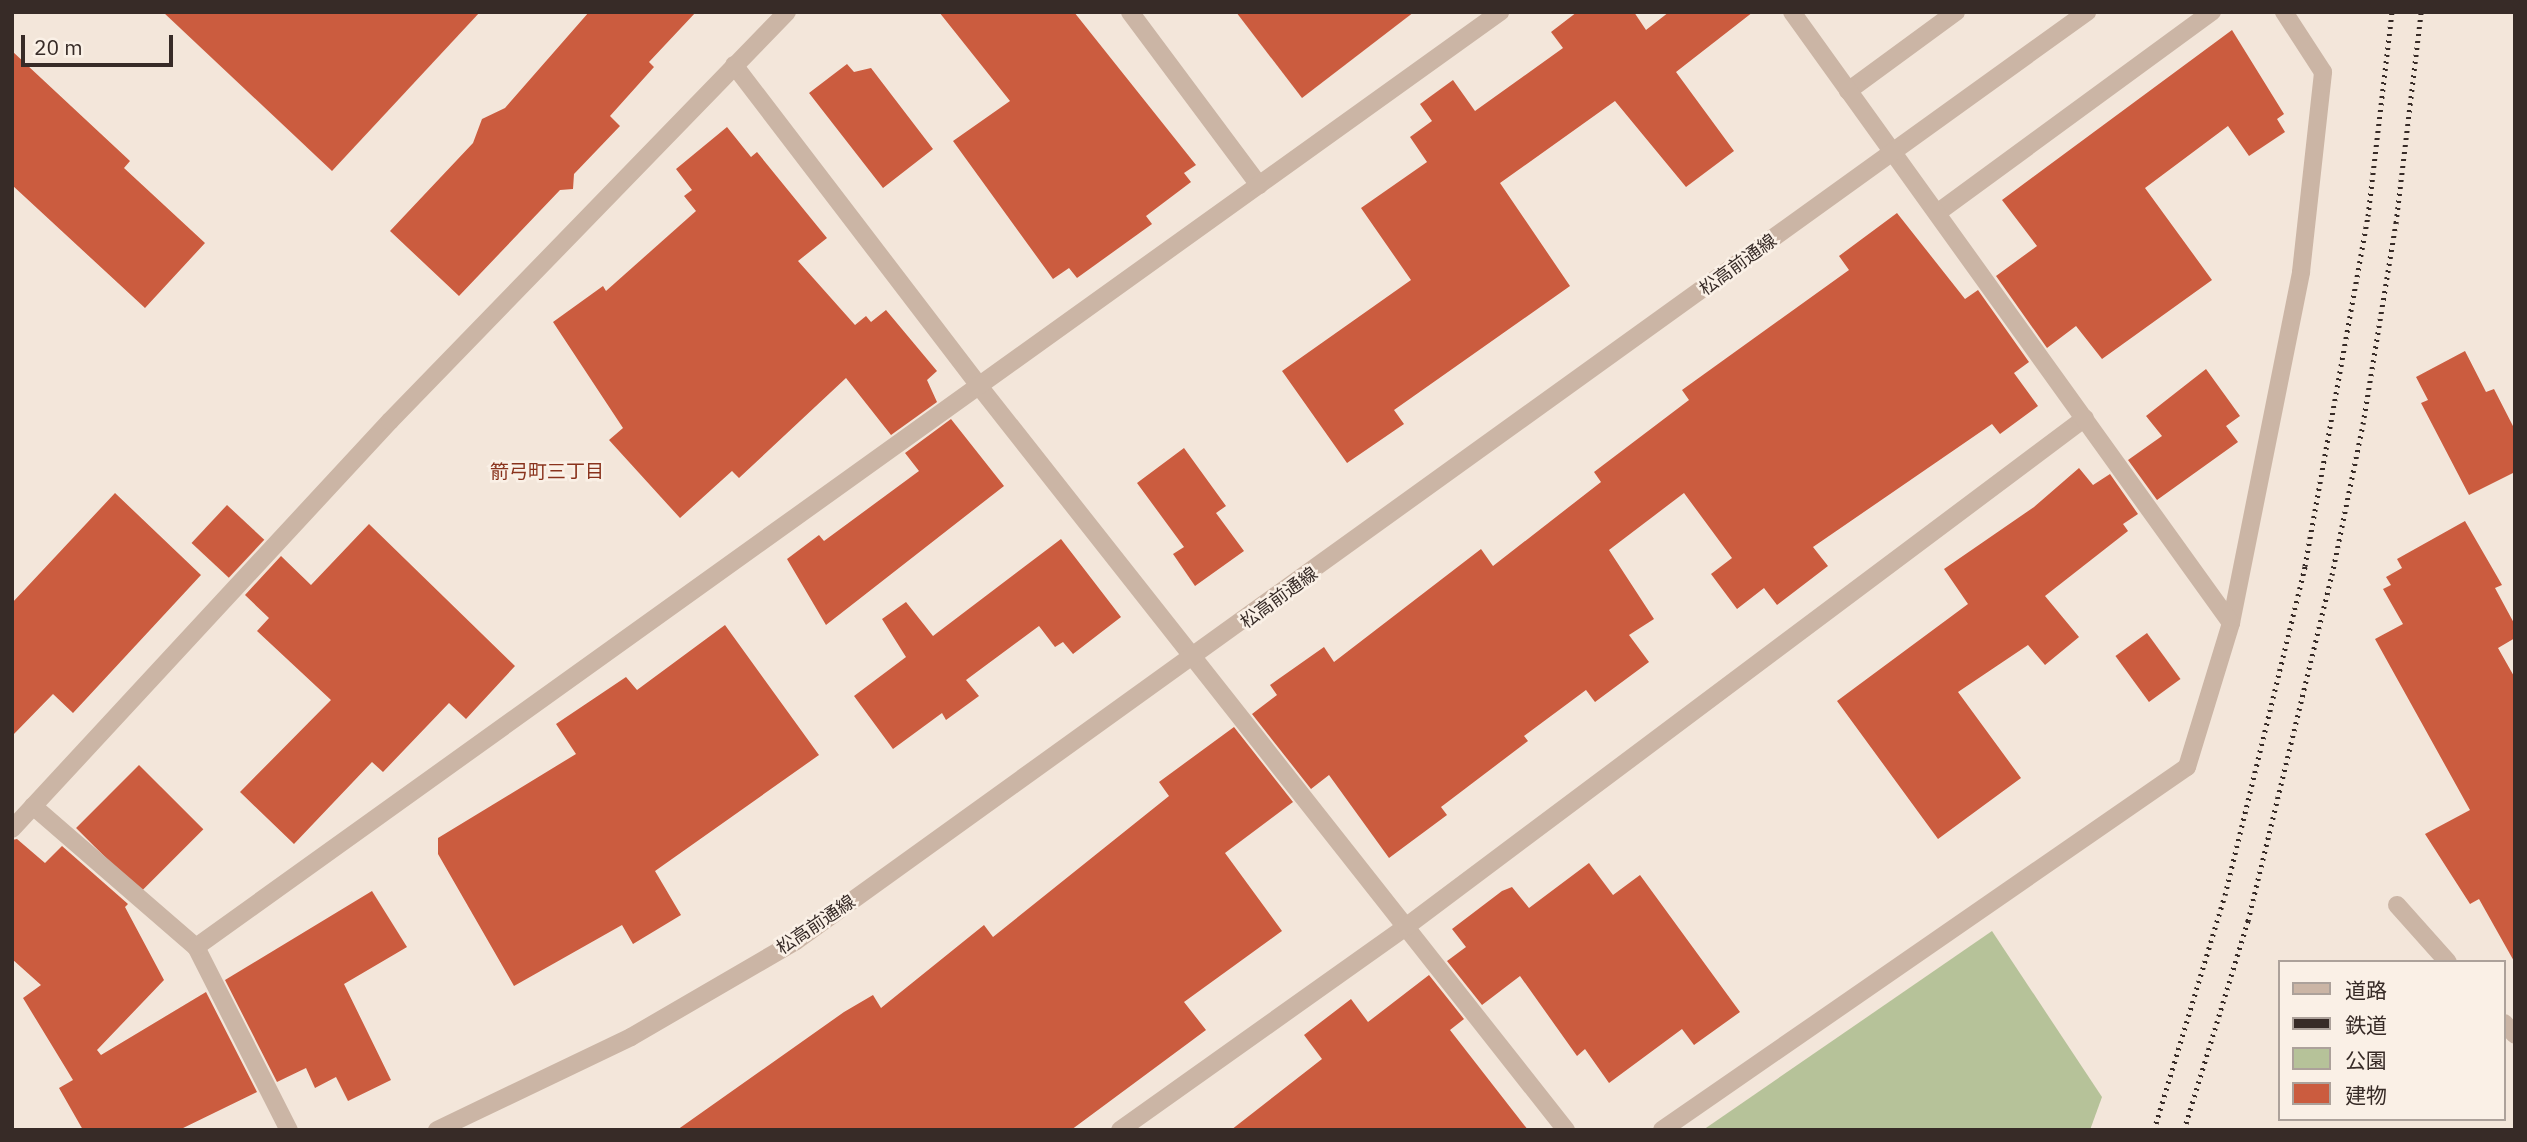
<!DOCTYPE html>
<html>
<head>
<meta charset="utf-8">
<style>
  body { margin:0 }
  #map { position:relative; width:2527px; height:1142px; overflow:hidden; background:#f3e6da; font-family:"IBM Plex Sans","Noto Sans JP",sans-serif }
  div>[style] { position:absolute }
  .green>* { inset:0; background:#b6c299 }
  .building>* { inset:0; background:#cb5c3f; transform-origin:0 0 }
  .service>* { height:18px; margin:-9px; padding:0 9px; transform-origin:9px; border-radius:9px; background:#cbb5a5 }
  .minor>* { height:18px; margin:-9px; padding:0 9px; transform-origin:9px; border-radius:9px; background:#cbb5a5 }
  .tertiary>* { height:18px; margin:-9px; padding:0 9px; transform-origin:9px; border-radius:9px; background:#cbb5a5 }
  .rail>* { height:5px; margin-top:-2.5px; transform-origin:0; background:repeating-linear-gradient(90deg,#372b27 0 2px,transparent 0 7px) }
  span { translate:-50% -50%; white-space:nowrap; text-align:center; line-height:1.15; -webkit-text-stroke:5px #faf0e6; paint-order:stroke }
  .street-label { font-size:18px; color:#372b27 }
  .neighbourhood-label { font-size:19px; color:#89321c }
  .frame { position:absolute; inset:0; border:14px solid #372b27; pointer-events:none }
  .legend { position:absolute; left:2278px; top:960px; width:228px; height:161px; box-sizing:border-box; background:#faf0e6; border:2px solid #aca19a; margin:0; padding:9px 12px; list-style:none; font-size:21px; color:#372b27 }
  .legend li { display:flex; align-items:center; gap:14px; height:35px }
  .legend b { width:35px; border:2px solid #aca19a }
  .scale { position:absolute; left:21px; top:35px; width:152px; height:32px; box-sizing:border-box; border:4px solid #372b27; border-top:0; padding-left:9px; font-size:21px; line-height:24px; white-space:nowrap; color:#372b27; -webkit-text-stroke:5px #faf0e6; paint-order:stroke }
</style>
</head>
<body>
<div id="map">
  <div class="green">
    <i style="clip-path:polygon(1992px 931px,2102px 1097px,2090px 1130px,1703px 1130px)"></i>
  </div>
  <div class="building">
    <i style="clip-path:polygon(163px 12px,480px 12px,332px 171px)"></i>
    <i style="clip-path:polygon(589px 12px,696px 12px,649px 62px,654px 67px,610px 116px,620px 126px,574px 174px,573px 189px,560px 190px,459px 296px,390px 231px,473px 143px,482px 119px,505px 108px)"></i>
    <i style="clip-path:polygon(939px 12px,1074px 12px,1196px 165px,1184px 173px,1191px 182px,1146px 216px,1152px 224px,1077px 278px,1069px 268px,1053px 279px,953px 141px,1010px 101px)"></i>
    <i style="clip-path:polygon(1236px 12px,1414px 12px,1302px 98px)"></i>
    <i style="clip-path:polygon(1577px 12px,1634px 12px,1646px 30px,1669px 12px,1753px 12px,1676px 72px,1734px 151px,1686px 187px,1615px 101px,1500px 183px,1570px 286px,1394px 410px,1404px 424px,1347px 463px,1282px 371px,1411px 280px,1361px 208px,1427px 162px,1410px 137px,1432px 121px,1420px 104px,1453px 80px,1475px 111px,1563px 48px,1551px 32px)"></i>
    <i style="clip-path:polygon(2232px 30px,2284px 114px,2277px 119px,2285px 132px,2249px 156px,2228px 126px,2145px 188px,2212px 280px,2102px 359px,2076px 326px,2047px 348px,1996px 276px,2037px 246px,2002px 200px)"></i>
    <i style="clip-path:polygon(12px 51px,130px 161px,124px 168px,205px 243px,145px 308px,12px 185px)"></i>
    <i style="clip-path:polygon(847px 64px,854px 72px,871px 68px,933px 149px,883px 188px,809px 93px)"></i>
    <i style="clip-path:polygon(727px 127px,751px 157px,757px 152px,827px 238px,798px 261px,855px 325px,866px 316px,871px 322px,886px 310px,937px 371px,927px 380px,937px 402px,891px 435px,846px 378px,739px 478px,732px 471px,680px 518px,609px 440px,623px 428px,553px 322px,603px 286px,606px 291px,696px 211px,684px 196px,692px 190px,676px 169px)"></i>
    <i style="clip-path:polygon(1897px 213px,1965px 299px,1978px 290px,2029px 362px,2014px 373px,2038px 406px,2000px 434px,1992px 424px,1813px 547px,1828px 566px,1777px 605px,1764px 588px,1737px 609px,1711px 574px,1732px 558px,1684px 493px,1609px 550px,1654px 619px,1629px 635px,1649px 662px,1595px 702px,1586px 690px,1524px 736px,1528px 741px,1441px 807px,1447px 815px,1389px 858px,1329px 775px,1311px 789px,1252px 714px,1277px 695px,1270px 685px,1324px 647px,1334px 662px,1481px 549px,1493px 566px,1601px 482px,1594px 472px,1689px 400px,1682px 390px,1849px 270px,1839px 256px)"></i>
    <i style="clip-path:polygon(2465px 351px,2486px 392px,2494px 389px,2515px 430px,2515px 472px,2469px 495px,2421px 403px,2428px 400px,2416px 377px)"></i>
    <i style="clip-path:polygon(2206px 369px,2240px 416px,2226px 426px,2238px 442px,2157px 500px,2128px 460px,2162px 436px,2146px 416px)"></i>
    <i style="clip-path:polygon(951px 419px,1004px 486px,826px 625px,787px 559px,819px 535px,824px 541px,919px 471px,905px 453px)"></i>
    <i style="clip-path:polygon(1184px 448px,1226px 506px,1216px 513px,1244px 551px,1195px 586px,1173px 554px,1184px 547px,1137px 483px)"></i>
    <i style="clip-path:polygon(2079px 468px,2093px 485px,2110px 474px,2138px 514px,2123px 524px,2128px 531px,2045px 596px,2079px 637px,2045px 665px,2028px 645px,1958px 692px,2021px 778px,1938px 839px,1837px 701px,1968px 604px,1944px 569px,2034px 507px)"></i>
    <i style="clip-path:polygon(115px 493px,201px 575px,73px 713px,53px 694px,12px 736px,12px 603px)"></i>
    <i style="left:227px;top:505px;width:51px;height:52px;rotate:43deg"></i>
    <i style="clip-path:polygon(2465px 521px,2502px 585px,2495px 588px,2515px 625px,2515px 638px,2498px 648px,2515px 678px,2515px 963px,2479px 899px,2470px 904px,2425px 834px,2470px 810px,2375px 639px,2403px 624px,2383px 589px,2391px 585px,2386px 577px,2402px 568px,2397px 559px)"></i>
    <i style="clip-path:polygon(369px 524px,515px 666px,466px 719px,449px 703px,383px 772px,372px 762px,294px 844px,240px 792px,331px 700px,257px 631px,269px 618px,245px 595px,281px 556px,311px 585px)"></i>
    <i style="clip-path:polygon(1061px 539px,1121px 617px,1073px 654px,1063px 642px,1055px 647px,1039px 626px,966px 680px,979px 696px,946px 720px,942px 713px,893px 749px,854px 696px,906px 657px,882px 619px,906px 602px,933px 636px)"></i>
    <i style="clip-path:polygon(725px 625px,819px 755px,655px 871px,681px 915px,633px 944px,622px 925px,514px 986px,438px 854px,438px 838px,576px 754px,556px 724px,626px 677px,637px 690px)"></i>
    <i style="left:2147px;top:633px;width:57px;height:39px;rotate:54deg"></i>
    <i style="clip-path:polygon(1234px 727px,1293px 802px,1225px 853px,1282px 931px,1184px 1002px,1206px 1030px,1071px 1130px,677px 1130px,844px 1012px,873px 995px,881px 1008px,984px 925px,993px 937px,1169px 796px,1159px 782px)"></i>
    <i style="left:139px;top:765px;width:91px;height:89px;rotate:45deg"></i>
    <i style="clip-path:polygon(17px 839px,45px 863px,62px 846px,128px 904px,125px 907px,164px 980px,97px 1050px,101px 1055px,206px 992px,257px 1092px,179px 1130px,83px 1130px,59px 1088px,73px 1080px,23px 998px,41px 985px,12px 959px,12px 840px)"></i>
    <i style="clip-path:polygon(1589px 863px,1613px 895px,1640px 875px,1740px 1012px,1694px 1045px,1682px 1029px,1609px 1083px,1585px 1049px,1577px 1056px,1520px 976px,1482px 1005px,1447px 961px,1466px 947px,1452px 929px,1502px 891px,1512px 887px,1529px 908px)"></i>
    <i style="clip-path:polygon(372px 891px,407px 947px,344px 984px,391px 1080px,348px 1101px,336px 1077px,315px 1088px,306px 1068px,277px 1082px,225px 980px)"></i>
    <i style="clip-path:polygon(1429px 975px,1464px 1019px,1450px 1030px,1528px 1130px,1231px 1130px,1322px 1059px,1304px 1035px,1351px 999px,1368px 1022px)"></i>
  </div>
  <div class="service">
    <i style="left:2397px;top:905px;width:76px;rotate:48.2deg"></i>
    <i style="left:196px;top:947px;width:205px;rotate:63.1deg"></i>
    <i style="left:2504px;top:1023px;width:16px;rotate:47deg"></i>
  </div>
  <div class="minor">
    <i style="left:1130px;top:12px;width:216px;rotate:53.3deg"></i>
    <i style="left:734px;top:65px;width:404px;rotate:52.6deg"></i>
    <i style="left:979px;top:386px;width:948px;rotate:51.73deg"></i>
    <i style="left:1848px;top:91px;width:134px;rotate:-36.2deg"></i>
    <i style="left:1937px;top:213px;width:341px;rotate:-36.2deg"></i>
    <i style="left:2231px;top:623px;width:358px;rotate:-78.7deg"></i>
    <i style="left:2301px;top:272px;width:201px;rotate:-83.7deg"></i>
    <i style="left:2323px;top:72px;width:72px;rotate:-123deg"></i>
    <i style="left:33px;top:806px;width:216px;rotate:40.9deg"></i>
    <i style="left:196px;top:947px;width:1605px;rotate:-35.64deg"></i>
    <i style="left:12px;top:829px;width:556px;rotate:-47.19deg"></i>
    <i style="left:390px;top:421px;width:570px;rotate:-45.85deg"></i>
    <i style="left:1120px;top:1130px;width:352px;rotate:-35.4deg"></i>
    <i style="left:1407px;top:926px;width:847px;rotate:-36.84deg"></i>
    <i style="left:1662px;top:1130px;width:638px;rotate:-34.66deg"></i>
    <i style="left:2187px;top:767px;width:151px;rotate:-73deg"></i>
    <i style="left:2231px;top:623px;width:752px;rotate:-125.7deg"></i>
  </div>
  <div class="tertiary">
    <i style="left:437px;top:1130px;width:215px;rotate:-25.6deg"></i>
    <i style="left:631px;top:1037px;width:191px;rotate:-30.2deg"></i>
    <i style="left:796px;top:941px;width:1591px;rotate:-35.74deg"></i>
  </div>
  <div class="rail">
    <i style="left:2154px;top:1130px;width:245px;rotate:-73.2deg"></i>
    <i style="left:2225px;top:895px;width:339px;rotate:-76.3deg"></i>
    <i style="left:2305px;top:566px;width:356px;rotate:-79.8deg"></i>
    <i style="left:2368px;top:216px;width:205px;rotate:-83.3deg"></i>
    <i style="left:2184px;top:1130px;width:219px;rotate:-73deg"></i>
    <i style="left:2248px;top:921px;width:356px;rotate:-76.4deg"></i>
    <i style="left:2332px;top:575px;width:154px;rotate:-78.4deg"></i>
    <i style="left:2363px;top:424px;width:204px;rotate:-80.7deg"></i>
    <i style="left:2396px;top:223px;width:212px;rotate:-83.2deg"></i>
  </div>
  <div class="street-label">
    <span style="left:1738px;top:265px;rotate:-36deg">松高前通線</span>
    <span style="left:1279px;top:598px;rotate:-36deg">松高前通線</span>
    <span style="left:816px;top:925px;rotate:-34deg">松高前通線</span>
  </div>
  <div class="neighbourhood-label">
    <span style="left:547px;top:472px">箭弓町三丁目</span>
  </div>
  <div class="frame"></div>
  <ul class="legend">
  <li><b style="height:9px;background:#cbb5a5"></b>道路</li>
  <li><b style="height:9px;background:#372b27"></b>鉄道</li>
  <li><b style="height:19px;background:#b6c299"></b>公園</li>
  <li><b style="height:19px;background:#cb5c3f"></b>建物</li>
  </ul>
  <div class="scale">20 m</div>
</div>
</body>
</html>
